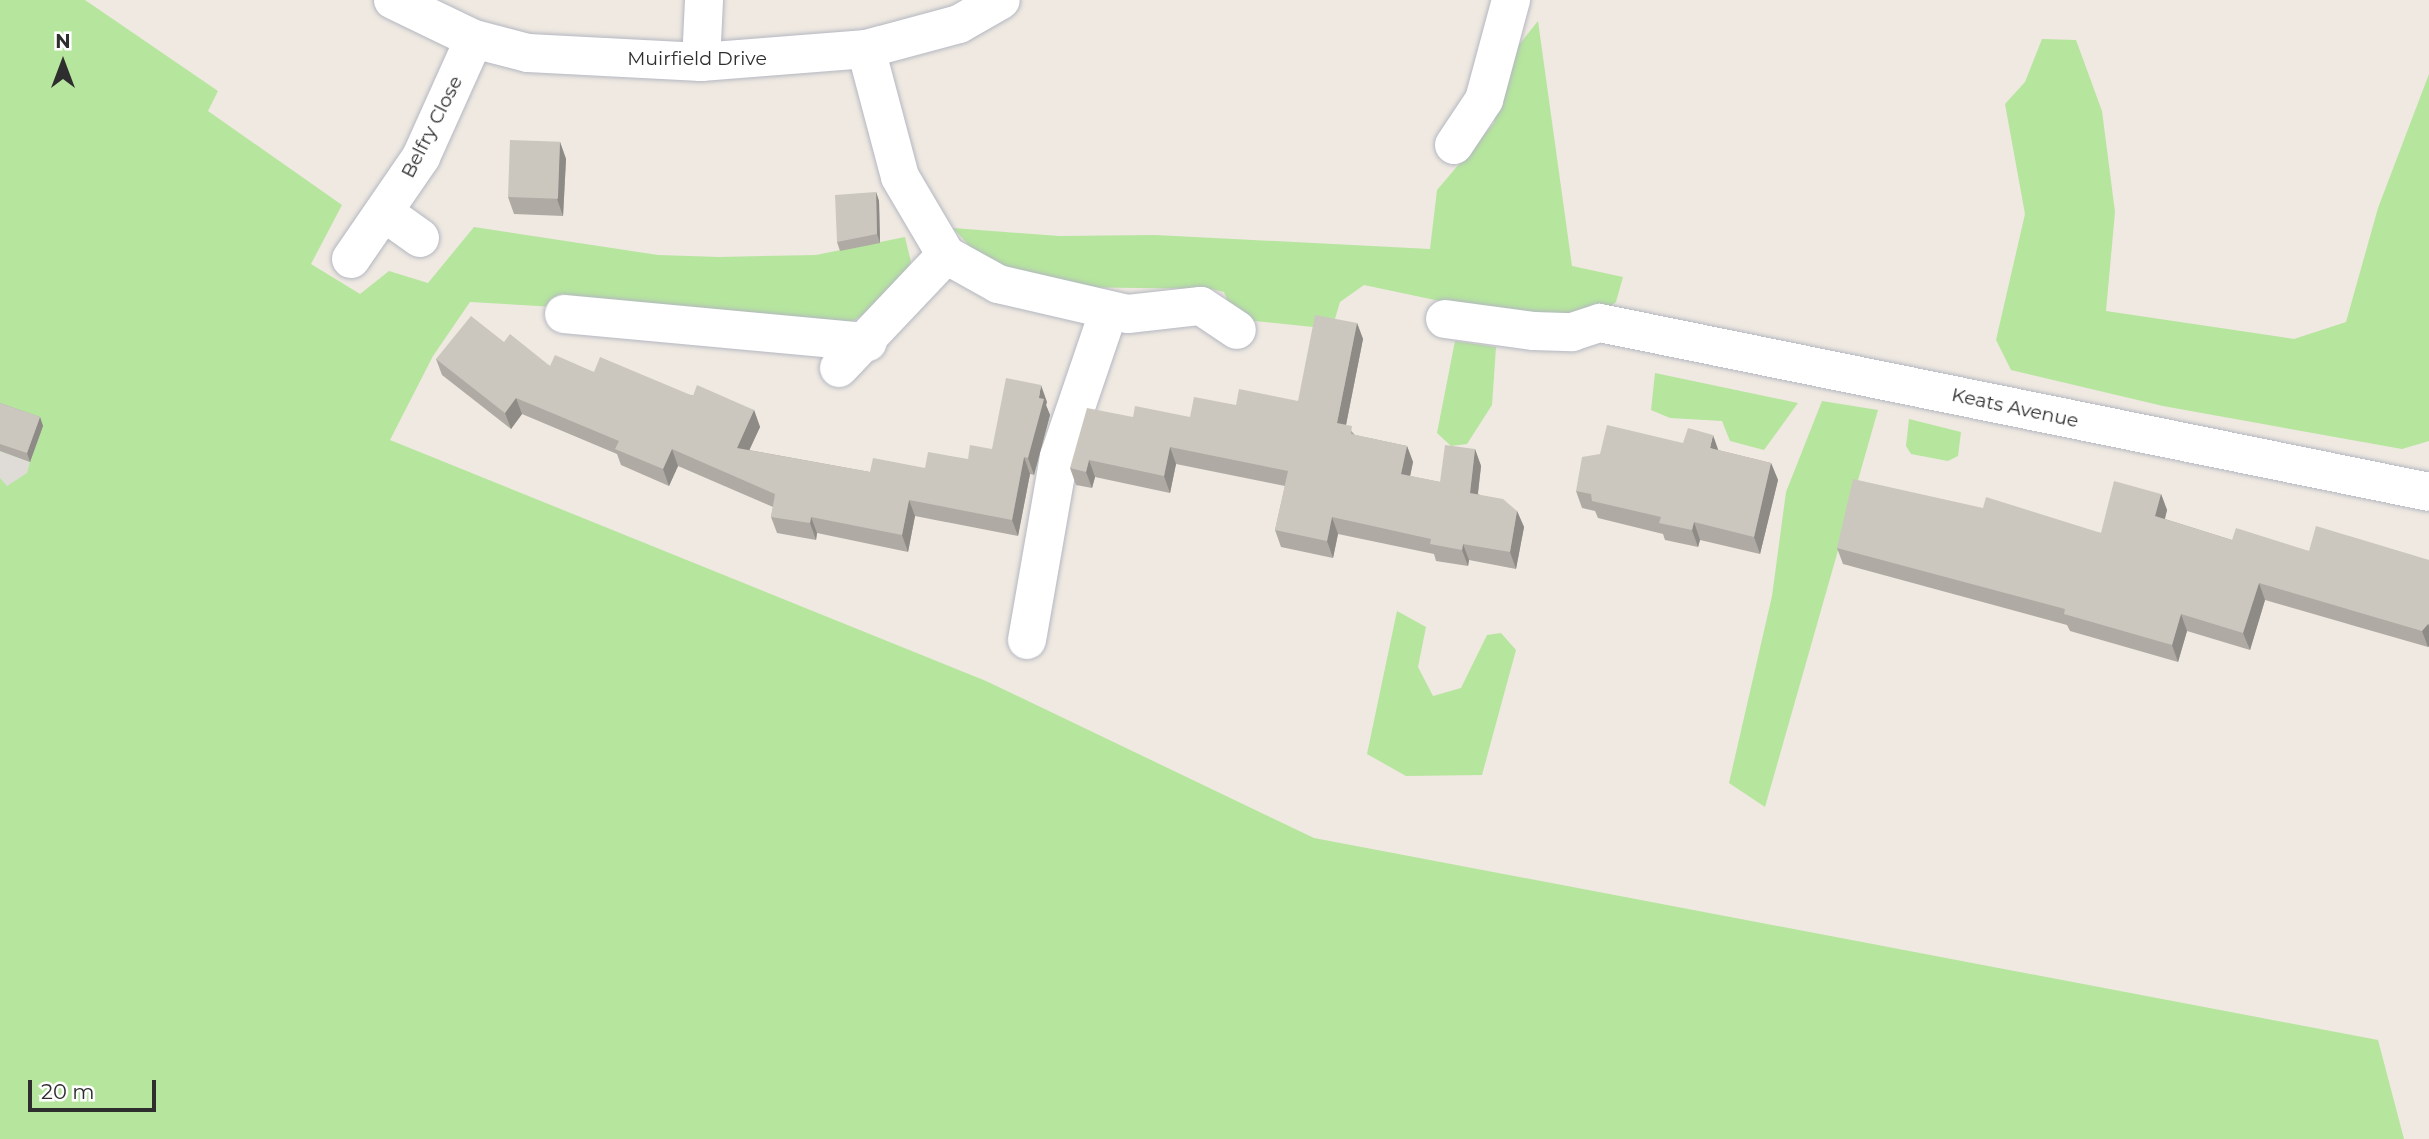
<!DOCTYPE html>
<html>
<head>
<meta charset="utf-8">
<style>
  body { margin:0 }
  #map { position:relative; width:2429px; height:1139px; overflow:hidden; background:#efe9e1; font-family:Montserrat,sans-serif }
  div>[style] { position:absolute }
  .green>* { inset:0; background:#b6e59e }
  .plaza>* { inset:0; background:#dfdcd8 }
  .roads { filter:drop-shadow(0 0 2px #b4b7c1) drop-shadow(0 0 2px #b4b7c1) }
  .minor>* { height:38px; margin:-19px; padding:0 19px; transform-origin:19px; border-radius:19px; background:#fff }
  .wall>* { inset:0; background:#afaba4 }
  .shaded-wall>* { inset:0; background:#8e8b86 }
  .building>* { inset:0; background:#cbc7bf; transform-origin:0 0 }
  span { translate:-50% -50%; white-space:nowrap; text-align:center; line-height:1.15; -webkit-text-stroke:6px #fff; paint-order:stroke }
  .street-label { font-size:19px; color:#2e2e2e }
  .north { position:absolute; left:28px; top:28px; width:70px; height:70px; -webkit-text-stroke:5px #fff; paint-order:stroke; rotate:0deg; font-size:19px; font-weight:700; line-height:28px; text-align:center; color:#2e2e2e }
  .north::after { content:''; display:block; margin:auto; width:24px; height:32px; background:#2e2e2e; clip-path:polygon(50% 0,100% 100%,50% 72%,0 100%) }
  .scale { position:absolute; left:28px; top:1080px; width:128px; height:32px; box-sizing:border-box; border:4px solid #2e2e2e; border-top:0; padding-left:9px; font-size:21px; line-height:24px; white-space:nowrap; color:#2e2e2e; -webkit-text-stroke:5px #fff; paint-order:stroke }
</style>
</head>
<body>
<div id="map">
  <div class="green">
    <i style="clip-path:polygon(0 0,85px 0,218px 91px,208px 111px,342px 205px,311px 264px,360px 294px,389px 271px,428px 283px,474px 227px,658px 255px,719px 257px,816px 255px,905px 237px,911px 262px,900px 281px,885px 302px,848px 324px,470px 302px,433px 356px,390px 440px,986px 681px,1314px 838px,2378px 1040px,2404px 1139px,0 1139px)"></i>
    <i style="clip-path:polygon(1538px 21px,1572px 266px,1623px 277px,1616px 302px,1599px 316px,1562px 327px,1364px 285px,1340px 302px,1332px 329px,1235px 319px,1224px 292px,1211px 289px,1068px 287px,986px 264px,953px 228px,1059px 236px,1155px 235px,1430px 249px,1437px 190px,1494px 123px,1507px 60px)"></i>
    <i style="clip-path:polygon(2042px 39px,2076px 40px,2102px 111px,2115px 212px,2106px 311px,2294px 339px,2346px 322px,2378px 208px,2429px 74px,2429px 441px,2402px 449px,2163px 406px,2011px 370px,1996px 340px,2025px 214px,2005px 104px,2025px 82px)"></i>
    <i style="clip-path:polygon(1455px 341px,1496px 347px,1492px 405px,1467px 444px,1451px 446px,1437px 433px)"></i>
    <i style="clip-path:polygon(1655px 373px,1798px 403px,1764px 450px,1730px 441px,1722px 421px,1670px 418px,1651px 410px)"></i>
    <i style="clip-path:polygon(1822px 401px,1878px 410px,1765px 807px,1729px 783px,1772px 596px,1786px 492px)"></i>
    <i style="clip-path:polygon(1909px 419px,1961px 432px,1958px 456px,1948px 461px,1911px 454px,1906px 446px)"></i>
    <i style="clip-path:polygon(1397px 611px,1426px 627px,1418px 667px,1433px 696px,1461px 688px,1487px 635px,1501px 633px,1516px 650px,1482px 775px,1406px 776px,1367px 754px)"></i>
  </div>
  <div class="plaza">
    <i style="clip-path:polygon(0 451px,30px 462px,27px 473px,7px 486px,0 478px)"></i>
  </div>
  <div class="roads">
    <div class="minor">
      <i style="left:393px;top:0;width:90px;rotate:25.7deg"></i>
      <i style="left:474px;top:39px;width:56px;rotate:14.5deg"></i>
      <i style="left:528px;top:53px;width:173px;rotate:3deg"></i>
      <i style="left:701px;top:62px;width:166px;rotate:-4.5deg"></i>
      <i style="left:866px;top:49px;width:96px;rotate:-15deg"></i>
      <i style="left:959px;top:24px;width:48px;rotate:-29.7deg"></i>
      <i style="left:866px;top:49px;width:132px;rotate:75.1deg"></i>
      <i style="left:900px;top:177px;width:91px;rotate:59.5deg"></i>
      <i style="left:946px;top:255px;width:60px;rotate:29.1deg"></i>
      <i style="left:998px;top:284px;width:133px;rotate:13deg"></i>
      <i style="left:1128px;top:314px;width:73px;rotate:-6.3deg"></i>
      <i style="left:1201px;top:306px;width:43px;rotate:33.7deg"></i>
      <i style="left:701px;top:62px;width:62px;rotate:-87.2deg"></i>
      <i style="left:1454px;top:145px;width:54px;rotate:-56.3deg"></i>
      <i style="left:1484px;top:100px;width:104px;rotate:-74.9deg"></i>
      <i style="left:385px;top:213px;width:43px;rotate:35.5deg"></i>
      <i style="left:351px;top:259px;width:124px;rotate:-55.5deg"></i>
      <i style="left:421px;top:157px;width:129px;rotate:-65.8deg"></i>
      <i style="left:564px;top:314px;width:305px;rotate:5.3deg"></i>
      <i style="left:1445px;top:319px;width:90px;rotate:7.7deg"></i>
      <i style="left:1534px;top:331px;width:38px;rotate:2deg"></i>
      <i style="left:1572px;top:332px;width:29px;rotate:-18deg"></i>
      <i style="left:1600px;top:323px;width:846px;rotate:11.52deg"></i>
      <i style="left:839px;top:368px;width:156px;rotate:-46.6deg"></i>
      <i style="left:1027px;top:640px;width:186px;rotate:-80.1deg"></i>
      <i style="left:1059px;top:457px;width:155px;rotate:-71.2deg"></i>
    </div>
  </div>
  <div class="wall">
    <i style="clip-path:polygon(560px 142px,566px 159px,563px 216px,514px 214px,508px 197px)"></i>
    <i style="clip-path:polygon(876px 192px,879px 201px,880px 243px,840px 251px,837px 242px)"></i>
    <i style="clip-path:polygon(1357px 323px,1363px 339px,1346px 425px,1355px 435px,1407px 446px,1413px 462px,1410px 476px,1440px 482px,1475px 449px,1481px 466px,1478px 494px,1517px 511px,1524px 527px,1516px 569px,1469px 560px,1468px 566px,1436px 561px,1434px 554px,1338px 534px,1333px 558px,1281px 547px,1275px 530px,1285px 486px,1176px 464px,1170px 493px,1095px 477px,1092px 488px,1076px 485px,1070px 468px,1133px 417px,1190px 417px,1236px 405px,1298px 401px)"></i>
    <i style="clip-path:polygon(504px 342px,550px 366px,594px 372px,754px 410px,760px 427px,749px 450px,870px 472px,925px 468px,968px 459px,992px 449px,1047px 402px,1046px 405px,1050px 415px,1034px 475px,1030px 474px,1018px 536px,915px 516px,908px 552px,817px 533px,816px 540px,777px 533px,771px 517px,773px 507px,678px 466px,669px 486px,621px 465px,617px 454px,522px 414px,511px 429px,442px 375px,436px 359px)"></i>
    <i style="clip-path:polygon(0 403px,40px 417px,43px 426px,30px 462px,0 451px)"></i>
    <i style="clip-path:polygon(1683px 443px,1718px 450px,1771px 463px,1778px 480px,1760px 554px,1700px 540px,1698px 547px,1665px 540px,1663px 534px,1598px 518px,1595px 511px,1582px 508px,1576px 491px)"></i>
    <i style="clip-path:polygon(2161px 494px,2167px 510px,2165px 519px,2232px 540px,2309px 551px,2429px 560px,2429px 646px,2428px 647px,2265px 600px,2250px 650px,2187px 631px,2178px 662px,2070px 631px,2067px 625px,1843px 564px,1837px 548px,1983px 508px,2101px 533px)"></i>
  </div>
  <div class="shaded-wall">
    <i style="clip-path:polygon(560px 142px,566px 159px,563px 216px,557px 199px)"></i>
    <i style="clip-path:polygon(876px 192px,879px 201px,880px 243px,877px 234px)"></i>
    <i style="clip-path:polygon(1357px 323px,1363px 339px,1343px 440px,1337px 423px)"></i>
    <i style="clip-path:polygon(1041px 385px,1047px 402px,1046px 405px,1050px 415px,1034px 475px,1028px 458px)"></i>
    <i style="clip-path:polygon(516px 398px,522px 414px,511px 429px,505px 413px)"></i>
    <i style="clip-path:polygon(754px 410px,760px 427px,743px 464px,737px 448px)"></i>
    <i style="clip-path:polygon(40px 417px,43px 426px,30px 462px,27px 453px)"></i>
    <i style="clip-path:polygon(1713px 435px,1719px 452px,1710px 448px)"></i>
    <i style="clip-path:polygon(1407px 446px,1413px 462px,1407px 491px,1401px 474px)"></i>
    <i style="clip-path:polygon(1170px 447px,1176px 464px,1170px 493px,1164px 476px)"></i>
    <i style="clip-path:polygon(672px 449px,678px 466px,669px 486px,663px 469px)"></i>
    <i style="clip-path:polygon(1475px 449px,1481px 466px,1476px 509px,1470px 493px)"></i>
    <i style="clip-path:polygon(1024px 457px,1030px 474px,1018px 536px,1012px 520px)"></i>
    <i style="clip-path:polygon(1089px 460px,1095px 477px,1092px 488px,1086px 472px)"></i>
    <i style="clip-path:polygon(1771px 463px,1778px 480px,1760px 554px,1754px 537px)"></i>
    <i style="clip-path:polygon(2161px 494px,2167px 510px,2161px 533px,2155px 516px)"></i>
    <i style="clip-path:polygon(909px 500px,915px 516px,908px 552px,902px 535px)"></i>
    <i style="clip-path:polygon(1517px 511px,1524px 527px,1516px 569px,1510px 552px)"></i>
    <i style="clip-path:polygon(811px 517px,817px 533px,816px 540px,810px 523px)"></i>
    <i style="clip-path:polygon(1332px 517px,1338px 534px,1333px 558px,1327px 541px)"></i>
    <i style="clip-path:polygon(1694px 522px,1700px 540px,1698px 547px,1692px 530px)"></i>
    <i style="clip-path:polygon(1463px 544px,1469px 560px,1468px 566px,1462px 550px)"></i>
    <i style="clip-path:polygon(2259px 583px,2265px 600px,2250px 650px,2243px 633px)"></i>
    <i style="clip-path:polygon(2181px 614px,2187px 631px,2178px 662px,2172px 645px)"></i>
    <i style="clip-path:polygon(2428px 624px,2429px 627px,2429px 646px,2428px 647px,2422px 631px)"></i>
  </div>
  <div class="building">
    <i style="left:510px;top:140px;width:50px;height:57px;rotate:2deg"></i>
    <i style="clip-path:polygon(876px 192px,877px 234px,837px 242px,835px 195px)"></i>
    <i style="clip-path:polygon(1315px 315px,1357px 323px,1337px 423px,1352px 426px,1351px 434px,1407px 446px,1401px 474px,1440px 482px,1445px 445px,1475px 449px,1470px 493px,1503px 499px,1517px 511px,1510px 552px,1463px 544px,1462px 550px,1430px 544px,1431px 539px,1332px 517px,1327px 541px,1275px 530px,1288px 471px,1170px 447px,1164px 476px,1089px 460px,1086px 472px,1070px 468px,1087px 408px,1133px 417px,1135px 406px,1190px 417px,1194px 397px,1236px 405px,1239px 389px,1298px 401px)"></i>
    <i style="clip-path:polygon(471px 316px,504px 342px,510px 334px,550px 366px,555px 355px,594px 372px,600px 357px,693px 396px,697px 385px,754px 410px,737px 448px,870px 472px,873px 458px,925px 468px,928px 452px,968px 459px,970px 445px,992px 449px,1006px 378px,1041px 385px,1039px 398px,1044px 399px,1028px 458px,1024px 457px,1012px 520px,909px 500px,902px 535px,811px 517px,810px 523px,771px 517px,775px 494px,672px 449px,663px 469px,615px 449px,619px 441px,516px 398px,505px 413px,436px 359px)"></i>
    <i style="clip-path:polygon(0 403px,40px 417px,27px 453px,0 444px)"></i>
    <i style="clip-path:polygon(1607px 425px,1683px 443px,1688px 428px,1713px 435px,1710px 448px,1771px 463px,1754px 537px,1694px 522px,1692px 530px,1659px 523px,1661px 517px,1592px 501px,1591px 494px,1576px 491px,1582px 457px,1600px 454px)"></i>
    <i style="clip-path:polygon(1853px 479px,1983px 508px,1986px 497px,2101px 533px,2114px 481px,2161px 494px,2155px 516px,2232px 540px,2236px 528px,2309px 551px,2316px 526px,2429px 560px,2429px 624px,2428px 624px,2422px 631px,2259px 583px,2243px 633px,2181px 614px,2172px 645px,2064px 614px,2065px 609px,1837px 548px)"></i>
  </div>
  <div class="street-label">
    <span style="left:697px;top:59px">Muirfield Drive</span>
    <span style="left:432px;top:127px;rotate:-63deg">Belfry Close</span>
    <span style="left:2015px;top:408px;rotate:12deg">Keats Avenue</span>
  </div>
  <div class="north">N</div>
  <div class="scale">20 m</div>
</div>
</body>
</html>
